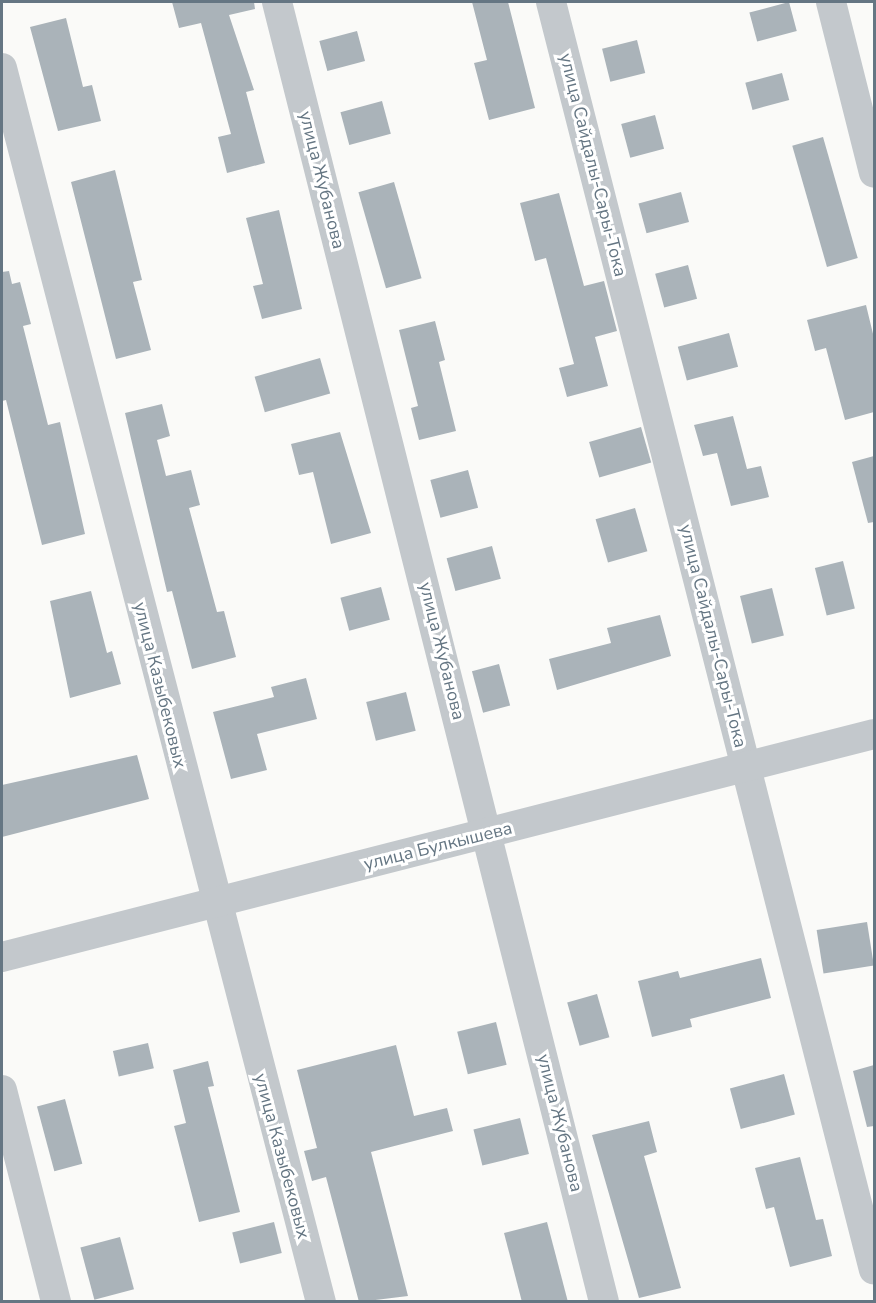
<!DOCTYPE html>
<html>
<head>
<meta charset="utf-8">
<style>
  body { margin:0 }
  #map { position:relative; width:876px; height:1303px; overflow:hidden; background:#fafaf8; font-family:"Nunito Sans",sans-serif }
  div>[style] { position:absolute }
  .building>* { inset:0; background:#aab3b9; transform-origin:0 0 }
  .minor>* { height:30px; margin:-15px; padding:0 15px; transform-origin:15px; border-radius:15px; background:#c3c8cc }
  span { translate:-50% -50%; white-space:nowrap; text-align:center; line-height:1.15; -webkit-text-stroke:6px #fff; paint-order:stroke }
  .street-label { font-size:18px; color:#657683 }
  .frame { position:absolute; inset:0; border:3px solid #657683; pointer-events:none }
</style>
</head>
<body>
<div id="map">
  <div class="building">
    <i style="clip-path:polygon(172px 2px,254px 2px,255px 9px,229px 15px,254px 90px,246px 92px,265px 163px,227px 173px,218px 137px,231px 134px,201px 23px,179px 28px)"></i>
    <i style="clip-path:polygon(472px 2px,508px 2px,535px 108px,489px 120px,474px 63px,487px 60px)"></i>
    <i style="left:789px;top:2px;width:30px;height:41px;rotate:75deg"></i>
    <i style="clip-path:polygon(66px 18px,83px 87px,92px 85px,101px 121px,58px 131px,30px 27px)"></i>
    <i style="left:357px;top:31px;width:31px;height:39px;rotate:75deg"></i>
    <i style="left:637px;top:40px;width:34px;height:36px;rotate:76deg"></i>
    <i style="left:782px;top:73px;width:28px;height:38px;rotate:75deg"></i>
    <i style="left:382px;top:101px;width:34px;height:43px;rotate:75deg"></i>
    <i style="left:655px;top:115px;width:35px;height:35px;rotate:75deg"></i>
    <i style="left:823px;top:137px;width:126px;height:32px;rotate:74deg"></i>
    <i style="clip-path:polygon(115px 170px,142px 280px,133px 282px,151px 350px,116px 359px,71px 182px)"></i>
    <i style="left:394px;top:182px;width:100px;height:37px;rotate:74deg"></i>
    <i style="left:681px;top:192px;width:31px;height:44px;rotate:75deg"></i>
    <i style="clip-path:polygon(559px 193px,584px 286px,604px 281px,617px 331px,595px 337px,608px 386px,567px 397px,559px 368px,574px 364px,546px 258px,535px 261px,520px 203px)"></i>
    <i style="clip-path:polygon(279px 210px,302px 309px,262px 319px,253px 286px,263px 284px,246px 218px)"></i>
    <i style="left:688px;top:265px;width:35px;height:34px;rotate:75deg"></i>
    <i style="clip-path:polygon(9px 271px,12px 284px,20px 282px,31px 324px,23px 326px,48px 425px,60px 422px,85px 534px,42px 545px,6px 400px,2px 401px,2px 272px)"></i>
    <i style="clip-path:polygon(866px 305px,874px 338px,874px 412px,845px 420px,826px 348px,815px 351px,807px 320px)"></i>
    <i style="clip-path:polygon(435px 321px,445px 360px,439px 362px,456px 431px,419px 440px,411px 408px,418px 406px,399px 330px)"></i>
    <i style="left:729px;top:333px;width:35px;height:53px;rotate:75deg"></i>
    <i style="left:320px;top:358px;width:37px;height:68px;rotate:74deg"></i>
    <i style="clip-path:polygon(162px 404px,170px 436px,157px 440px,166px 476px,191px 470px,200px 505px,189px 508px,217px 612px,224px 611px,236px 657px,192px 669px,172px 591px,167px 592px,125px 413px)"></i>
    <i style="clip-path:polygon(733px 416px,747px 469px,761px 466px,769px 497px,731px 506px,717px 453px,703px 456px,694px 425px)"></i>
    <i style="left:641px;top:427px;width:37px;height:54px;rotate:74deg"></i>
    <i style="clip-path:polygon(340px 432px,371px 533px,331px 544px,313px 472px,299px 475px,291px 444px)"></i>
    <i style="clip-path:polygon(874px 456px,874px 522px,868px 523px,852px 462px)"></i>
    <i style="left:468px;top:470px;width:39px;height:39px;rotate:75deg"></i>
    <i style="left:635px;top:508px;width:45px;height:41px;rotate:74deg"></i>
    <i style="left:492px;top:546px;width:34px;height:47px;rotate:75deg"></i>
    <i style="left:843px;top:561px;width:49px;height:29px;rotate:76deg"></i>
    <i style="left:381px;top:587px;width:34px;height:42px;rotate:75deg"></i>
    <i style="left:772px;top:588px;width:49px;height:33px;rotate:76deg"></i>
    <i style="clip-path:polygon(91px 591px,107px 653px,112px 651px,121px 684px,70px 698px,50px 601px)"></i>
    <i style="clip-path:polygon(660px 615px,671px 656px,557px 690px,549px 659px,611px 643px,607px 628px)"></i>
    <i style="left:499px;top:664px;width:43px;height:28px;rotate:75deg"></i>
    <i style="clip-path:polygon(306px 678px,317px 719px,257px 734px,267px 770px,231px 779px,213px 712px,274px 697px,271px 687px)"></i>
    <i style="left:406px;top:692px;width:40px;height:41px;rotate:76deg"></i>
    <i style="clip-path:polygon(137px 755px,149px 799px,2px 837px,2px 785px)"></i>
    <i style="left:867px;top:922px;width:44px;height:51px;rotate:81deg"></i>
    <i style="clip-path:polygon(761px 958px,771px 998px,690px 1019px,692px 1027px,652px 1037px,638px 981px,678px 971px,680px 978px)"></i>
    <i style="left:597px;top:994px;width:45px;height:31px;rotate:74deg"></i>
    <i style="left:496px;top:1022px;width:44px;height:40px;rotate:76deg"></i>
    <i style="left:148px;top:1043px;width:26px;height:36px;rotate:77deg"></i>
    <i style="clip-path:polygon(396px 1045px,414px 1116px,447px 1108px,453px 1131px,371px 1152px,408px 1296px,359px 1302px,326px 1177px,312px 1181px,304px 1151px,317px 1148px,297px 1070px)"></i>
    <i style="clip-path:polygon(208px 1061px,214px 1086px,208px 1087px,240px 1212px,199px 1222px,174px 1126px,186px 1123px,173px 1070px)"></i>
    <i style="clip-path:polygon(874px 1065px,874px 1126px,867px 1127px,853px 1071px)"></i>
    <i style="left:784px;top:1074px;width:42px;height:56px;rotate:75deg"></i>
    <i style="left:65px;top:1099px;width:67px;height:29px;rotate:75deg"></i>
    <i style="left:520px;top:1118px;width:37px;height:48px;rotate:76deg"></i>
    <i style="clip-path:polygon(649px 1121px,657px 1152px,644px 1156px,681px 1288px,639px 1298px,592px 1135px)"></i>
    <i style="clip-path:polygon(800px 1157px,816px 1220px,823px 1219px,832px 1256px,790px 1267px,774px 1207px,766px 1209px,755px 1168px)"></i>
    <i style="left:274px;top:1222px;width:32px;height:43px;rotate:76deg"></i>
    <i style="clip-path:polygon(547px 1222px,568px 1302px,522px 1302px,504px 1233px)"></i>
    <i style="left:120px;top:1237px;width:54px;height:41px;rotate:75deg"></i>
  </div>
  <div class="minor">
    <i style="left:277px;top:2px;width:1340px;rotate:75.88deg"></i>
    <i style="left:551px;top:2px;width:1308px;rotate:75.71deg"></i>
    <i style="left:831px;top:2px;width:176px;rotate:75.9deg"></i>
    <i style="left:2px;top:68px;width:1275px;rotate:75.51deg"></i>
    <i style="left:2px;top:957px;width:900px;rotate:-14.35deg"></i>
    <i style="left:2px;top:1090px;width:219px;rotate:75.7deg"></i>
  </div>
  <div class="street-label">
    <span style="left:593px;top:165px;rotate:76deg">улица Сайдалы-Сары-Тока</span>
    <span style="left:322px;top:180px;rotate:76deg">улица Жубанова</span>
    <span style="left:713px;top:636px;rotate:76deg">улица Сайдалы-Сары-Тока</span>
    <span style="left:442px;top:651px;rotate:76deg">улица Жубанова</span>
    <span style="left:160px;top:685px;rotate:76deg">улица Казыбековых</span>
    <span style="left:438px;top:846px;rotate:-14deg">улица Булкышева</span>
    <span style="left:560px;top:1123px;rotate:76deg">улица Жубанова</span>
    <span style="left:282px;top:1156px;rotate:75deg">улица Казыбековых</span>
  </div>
  <div class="frame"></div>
</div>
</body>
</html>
